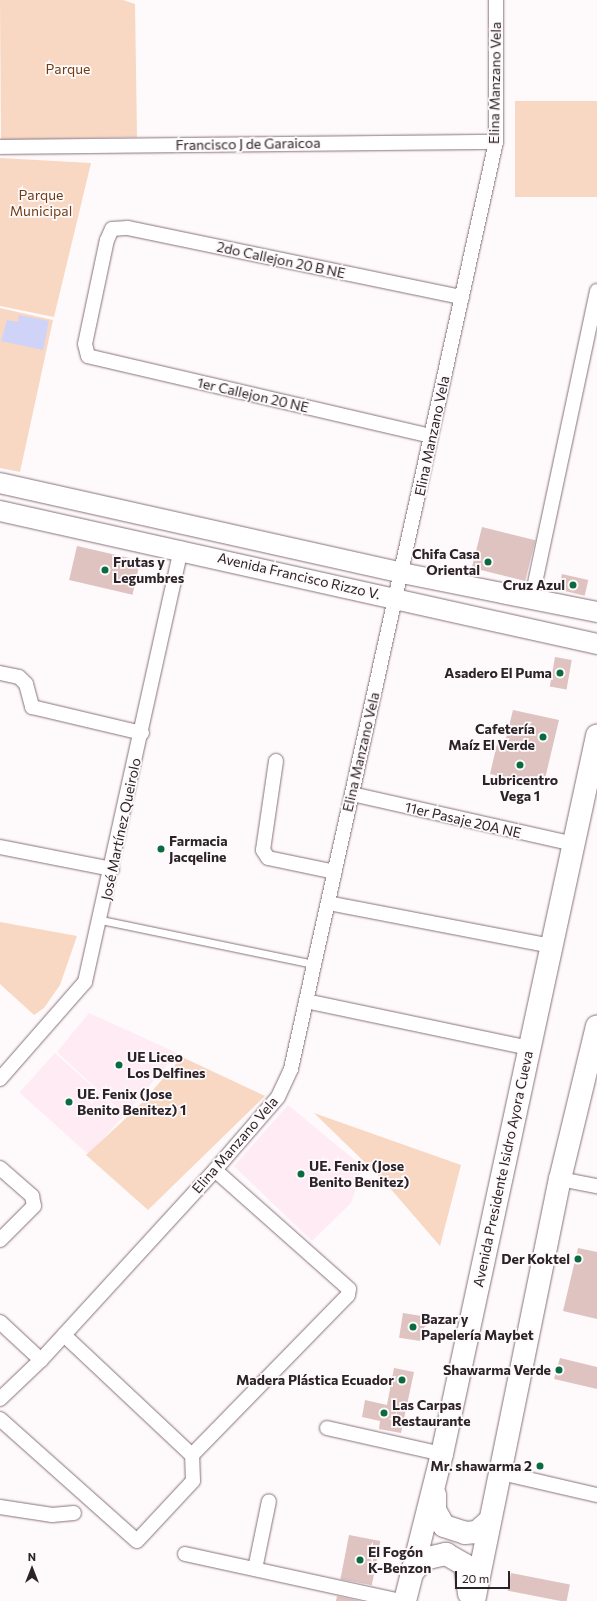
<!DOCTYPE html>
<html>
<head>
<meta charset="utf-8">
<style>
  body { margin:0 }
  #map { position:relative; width:597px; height:1601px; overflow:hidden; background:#fef9fb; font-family:Commissioner,sans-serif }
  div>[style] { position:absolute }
  .built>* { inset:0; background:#ffebf4; transform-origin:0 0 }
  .green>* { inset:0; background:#f8d8c3; transform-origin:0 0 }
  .water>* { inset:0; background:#cfd3f7 }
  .building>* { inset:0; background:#dec3c1; transform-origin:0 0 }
  .roads { filter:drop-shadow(0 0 1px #87717c) drop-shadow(0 0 1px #87717c) }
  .lane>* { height:7px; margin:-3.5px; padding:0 3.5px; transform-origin:3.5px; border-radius:3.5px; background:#fff }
  .street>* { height:14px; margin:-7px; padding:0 7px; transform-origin:7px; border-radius:7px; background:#fff }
  .secondary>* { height:20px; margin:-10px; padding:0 10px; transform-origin:10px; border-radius:10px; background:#fff }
  .primary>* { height:22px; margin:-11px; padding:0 11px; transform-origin:11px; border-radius:11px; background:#fff }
  .dots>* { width:11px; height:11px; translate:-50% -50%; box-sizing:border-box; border:2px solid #fef9fb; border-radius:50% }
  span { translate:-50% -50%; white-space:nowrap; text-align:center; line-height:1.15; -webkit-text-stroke:3.5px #fef9fb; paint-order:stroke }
  .park-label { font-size:14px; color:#713e14 }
  .street-label { font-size:14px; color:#2c2328 }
  .poi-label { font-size:14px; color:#2c2328; font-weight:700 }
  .right { translate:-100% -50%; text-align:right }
  .left { translate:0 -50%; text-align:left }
  .north { position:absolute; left:12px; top:1549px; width:40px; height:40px; -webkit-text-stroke:3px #fef9fb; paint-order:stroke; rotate:0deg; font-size:11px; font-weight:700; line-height:16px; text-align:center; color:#2c2328 }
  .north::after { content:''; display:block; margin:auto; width:14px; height:18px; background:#2c2328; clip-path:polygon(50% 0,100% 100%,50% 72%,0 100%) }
  .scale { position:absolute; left:455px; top:1571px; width:55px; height:18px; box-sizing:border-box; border:2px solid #2c2328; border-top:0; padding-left:5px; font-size:12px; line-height:14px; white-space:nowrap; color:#2c2328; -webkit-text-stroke:3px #fef9fb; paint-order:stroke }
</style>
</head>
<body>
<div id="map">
  <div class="built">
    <i style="clip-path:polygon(89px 1013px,177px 1053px,125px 1115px,57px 1052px)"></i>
    <i style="left:55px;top:1053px;width:93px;height:53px;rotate:42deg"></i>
    <i style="clip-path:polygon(288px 1105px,363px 1167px,351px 1203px,312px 1241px,234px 1166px)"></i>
  </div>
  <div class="green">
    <i style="clip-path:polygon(0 0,123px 0,135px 4px,137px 137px,1px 140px)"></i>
    <i style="left:597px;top:101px;width:96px;height:82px;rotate:90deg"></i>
    <i style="clip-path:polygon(0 158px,91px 163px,54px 317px,0 306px)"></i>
    <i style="clip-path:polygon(0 308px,53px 320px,20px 472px,0 468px)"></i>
    <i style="clip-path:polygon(0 922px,77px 936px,60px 985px,44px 1008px,34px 1015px,0 984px)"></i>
    <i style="clip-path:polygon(182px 1057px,265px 1096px,148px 1210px,86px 1155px,138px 1107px)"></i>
    <i style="clip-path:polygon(314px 1113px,461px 1165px,440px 1246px,383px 1180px)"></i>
  </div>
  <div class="water">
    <i style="clip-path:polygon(19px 315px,49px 321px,43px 350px,1px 341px,7px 320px,18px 322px)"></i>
  </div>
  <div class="building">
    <i style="left:482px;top:527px;width:55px;height:42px;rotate:14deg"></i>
    <i style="left:77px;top:546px;width:65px;height:35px;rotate:13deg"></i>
    <i style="left:562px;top:574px;width:27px;height:16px;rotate:13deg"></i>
    <i style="left:555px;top:657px;width:17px;height:30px;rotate:10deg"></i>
    <i style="clip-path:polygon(513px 710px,559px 720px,543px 787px,490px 774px,497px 744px,504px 746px)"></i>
    <i style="clip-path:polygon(578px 1248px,597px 1252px,597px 1319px,563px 1311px)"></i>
    <i style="left:403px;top:1313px;width:25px;height:25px;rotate:9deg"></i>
    <i style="clip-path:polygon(560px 1358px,597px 1367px,597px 1389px,554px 1379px)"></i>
    <i style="clip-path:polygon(394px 1368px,414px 1372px,401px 1433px,379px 1429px,380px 1421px,362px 1417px,365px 1400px,387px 1405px)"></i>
    <i style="left:349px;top:1535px;width:32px;height:45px;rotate:11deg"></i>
    <i style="left:511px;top:1573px;width:60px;height:18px;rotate:11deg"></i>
    <i style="clip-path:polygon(337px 1596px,360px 1601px,336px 1601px)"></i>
  </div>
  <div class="roads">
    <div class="lane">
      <i style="left:101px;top:920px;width:217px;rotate:11.7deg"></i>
    </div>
    <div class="street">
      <i style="left:0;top:147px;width:496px;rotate:-0.6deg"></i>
      <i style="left:431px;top:436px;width:352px;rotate:-166.9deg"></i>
      <i style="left:88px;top:356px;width:12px;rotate:-104deg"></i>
      <i style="left:85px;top:344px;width:106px;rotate:-78.1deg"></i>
      <i style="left:107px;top:240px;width:12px;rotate:-66deg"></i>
      <i style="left:112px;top:229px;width:16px;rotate:-4deg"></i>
      <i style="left:128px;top:228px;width:341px;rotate:11.7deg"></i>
      <i style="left:532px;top:597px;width:313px;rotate:-78deg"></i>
      <i style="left:0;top:673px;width:19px;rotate:12deg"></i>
      <i style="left:19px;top:677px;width:10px;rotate:45deg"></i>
      <i style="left:26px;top:684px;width:24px;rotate:75deg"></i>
      <i style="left:32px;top:707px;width:113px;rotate:13.3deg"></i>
      <i style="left:276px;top:761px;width:90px;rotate:98.3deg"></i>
      <i style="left:263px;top:850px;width:9px;rotate:58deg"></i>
      <i style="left:268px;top:858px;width:68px;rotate:11.8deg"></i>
      <i style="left:352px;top:794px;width:228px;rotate:12.7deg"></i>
      <i style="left:0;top:847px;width:114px;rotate:11.1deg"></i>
      <i style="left:328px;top:903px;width:227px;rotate:10.9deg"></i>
      <i style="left:306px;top:1001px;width:228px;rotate:11.9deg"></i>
      <i style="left:0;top:1079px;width:129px;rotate:-48.8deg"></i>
      <i style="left:85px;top:982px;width:444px;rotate:-77.5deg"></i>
      <i style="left:0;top:1168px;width:43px;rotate:41.2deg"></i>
      <i style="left:32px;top:1196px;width:10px;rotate:79deg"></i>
      <i style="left:34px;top:1206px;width:48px;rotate:135deg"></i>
      <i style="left:560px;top:1179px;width:38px;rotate:11deg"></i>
      <i style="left:0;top:1322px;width:56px;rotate:42.8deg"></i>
      <i style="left:64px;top:1335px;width:175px;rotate:43.2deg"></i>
      <i style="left:0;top:1399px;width:57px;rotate:-43.6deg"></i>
      <i style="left:41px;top:1360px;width:258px;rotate:-47.5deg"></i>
      <i style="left:215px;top:1170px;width:96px;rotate:-49.2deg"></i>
      <i style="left:278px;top:1097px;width:31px;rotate:-65deg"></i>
      <i style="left:291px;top:1069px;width:949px;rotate:-77.53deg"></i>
      <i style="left:496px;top:142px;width:142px;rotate:-90deg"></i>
      <i style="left:0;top:1419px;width:183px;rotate:41.7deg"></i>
      <i style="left:137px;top:1541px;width:82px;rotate:-47deg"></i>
      <i style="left:193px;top:1481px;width:26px;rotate:-92deg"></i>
      <i style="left:192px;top:1455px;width:223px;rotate:-45.7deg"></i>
      <i style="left:348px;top:1295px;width:6px;rotate:-81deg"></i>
      <i style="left:349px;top:1289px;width:179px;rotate:-138.4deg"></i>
      <i style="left:327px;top:1428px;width:118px;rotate:12.7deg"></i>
      <i style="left:497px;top:1472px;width:103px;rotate:13deg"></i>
      <i style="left:0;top:1507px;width:53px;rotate:8.7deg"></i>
      <i style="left:52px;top:1515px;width:22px;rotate:-5deg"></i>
      <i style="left:185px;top:1554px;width:220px;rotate:12.3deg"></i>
      <i style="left:255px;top:1569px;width:69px;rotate:-78.4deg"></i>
    </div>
    <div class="secondary">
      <i style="left:0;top:483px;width:412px;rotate:12.6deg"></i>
      <i style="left:402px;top:573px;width:199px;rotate:11.3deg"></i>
      <i style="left:0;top:511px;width:612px;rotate:12.56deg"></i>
    </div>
    <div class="primary">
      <i style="left:435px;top:1495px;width:15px;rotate:90deg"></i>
      <i style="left:435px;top:1510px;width:18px;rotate:61deg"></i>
      <i style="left:444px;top:1526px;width:22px;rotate:18deg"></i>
      <i style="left:465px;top:1533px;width:12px;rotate:-5deg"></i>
      <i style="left:477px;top:1532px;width:15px;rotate:-42deg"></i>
      <i style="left:411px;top:1574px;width:20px;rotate:-49deg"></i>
      <i style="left:424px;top:1559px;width:23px;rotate:-13deg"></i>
      <i style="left:446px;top:1554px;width:22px;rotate:30deg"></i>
      <i style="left:465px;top:1565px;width:29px;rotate:82deg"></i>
      <i style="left:405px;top:1601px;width:152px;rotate:-75.9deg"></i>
      <i style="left:442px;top:1454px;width:735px;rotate:-77.82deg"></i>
      <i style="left:474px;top:1601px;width:431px;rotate:-78.5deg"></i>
      <i style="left:560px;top:1179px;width:157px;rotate:-76.4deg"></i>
    </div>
  </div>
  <div class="dots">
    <i style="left:488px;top:562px;background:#0a6b40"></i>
    <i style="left:105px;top:570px;background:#0a6b40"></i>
    <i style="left:573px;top:585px;background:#0a6b40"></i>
    <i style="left:560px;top:673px;background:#0a6b40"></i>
    <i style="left:543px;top:737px;background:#0a6b40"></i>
    <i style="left:520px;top:765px;background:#0a6b40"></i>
    <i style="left:161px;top:849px;background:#0a6b40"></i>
    <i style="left:119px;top:1065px;background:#0a6b40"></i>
    <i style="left:69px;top:1102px;background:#0a6b40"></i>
    <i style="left:301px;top:1174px;background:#0a6b40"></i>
    <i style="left:578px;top:1259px;background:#0a6b40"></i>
    <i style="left:413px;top:1327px;background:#0a6b40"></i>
    <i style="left:559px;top:1370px;background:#0a6b40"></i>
    <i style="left:402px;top:1380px;background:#0a6b40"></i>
    <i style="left:384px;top:1413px;background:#0a6b40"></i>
    <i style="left:540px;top:1466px;background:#0a6b40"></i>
    <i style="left:360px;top:1560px;background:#0a6b40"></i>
  </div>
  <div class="park-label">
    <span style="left:68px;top:69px">Parque</span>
    <span style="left:41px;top:203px">Parque<br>Municipal</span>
  </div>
  <div class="street-label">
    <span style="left:495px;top:83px;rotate:-89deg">Elina Manzano Vela</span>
    <span style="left:248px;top:144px;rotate:-1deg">Francisco J de Garaicoa</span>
    <span style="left:281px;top:260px;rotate:12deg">2do Callejon 20 B NE</span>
    <span style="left:253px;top:395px;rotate:13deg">1er Callejon 20 NE</span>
    <span style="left:432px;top:436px;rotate:-78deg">Elina Manzano Vela</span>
    <span style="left:299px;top:576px;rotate:13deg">Avenida Francisco Rizzo V.</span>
    <span style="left:361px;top:752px;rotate:-77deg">Elina Manzano Vela</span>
    <span style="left:463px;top:820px;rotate:13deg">11er Pasaje 20A NE</span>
    <span style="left:121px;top:829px;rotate:-78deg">José Martínez Queirolo</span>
    <span style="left:235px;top:1145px;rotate:-49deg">Elina Manzano Vela</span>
    <span style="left:503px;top:1169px;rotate:-78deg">Avenida Presidente Isidro Ayora Cueva</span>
  </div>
  <div class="poi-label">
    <span class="right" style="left:480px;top:562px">Chifa Casa<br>Oriental</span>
    <span class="left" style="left:113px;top:570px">Frutas y<br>Legumbres</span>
    <span class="right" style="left:565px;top:585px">Cruz Azul</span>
    <span class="right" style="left:552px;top:673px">Asadero El Puma</span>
    <span class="right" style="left:535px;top:737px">Cafetería<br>Maíz El Verde</span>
    <span style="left:520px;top:788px">Lubricentro<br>Vega 1</span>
    <span class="left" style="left:169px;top:849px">Farmacia<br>Jacqeline</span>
    <span class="left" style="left:127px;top:1065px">UE Liceo<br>Los Delfines</span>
    <span class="left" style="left:77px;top:1102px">UE. Fenix (Jose<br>Benito Benitez) 1</span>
    <span class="left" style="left:309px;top:1174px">UE. Fenix (Jose<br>Benito Benitez)</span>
    <span class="right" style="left:570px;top:1259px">Der Koktel</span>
    <span class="left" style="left:421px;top:1327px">Bazar y<br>Papelería Maybet</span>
    <span class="right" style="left:551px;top:1370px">Shawarma Verde</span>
    <span class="right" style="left:394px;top:1380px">Madera Plástica Ecuador</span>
    <span class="left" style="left:392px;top:1413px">Las Carpas<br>Restaurante</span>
    <span class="right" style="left:532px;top:1466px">Mr. shawarma 2</span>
    <span class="left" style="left:368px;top:1560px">El Fogón<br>K-Benzon</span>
  </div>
  <div class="north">N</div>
  <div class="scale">20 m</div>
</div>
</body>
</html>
